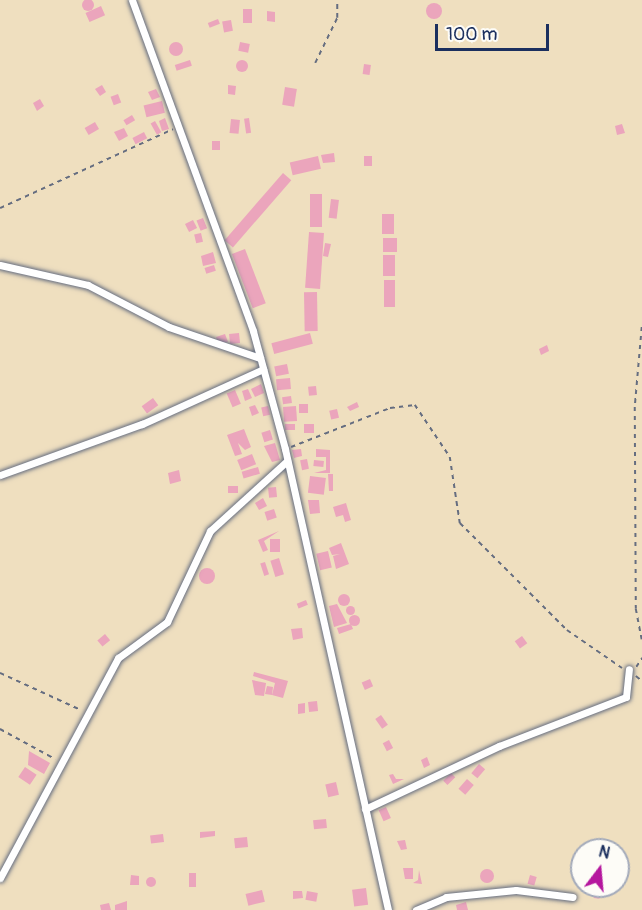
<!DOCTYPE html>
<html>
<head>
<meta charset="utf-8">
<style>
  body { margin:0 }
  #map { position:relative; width:642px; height:910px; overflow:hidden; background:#efdfbf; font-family:Pangolin,sans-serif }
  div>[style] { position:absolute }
  .building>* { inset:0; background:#eba5bc; transform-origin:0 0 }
  .round { border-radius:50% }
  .path>* { height:1.5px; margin-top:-0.75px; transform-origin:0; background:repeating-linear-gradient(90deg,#656d80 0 4.5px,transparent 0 9px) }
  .roads { filter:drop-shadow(0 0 2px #656d80) drop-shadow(0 0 2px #656d80) }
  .minor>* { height:7px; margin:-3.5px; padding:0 3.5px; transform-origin:3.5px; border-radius:3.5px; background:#fff }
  span { translate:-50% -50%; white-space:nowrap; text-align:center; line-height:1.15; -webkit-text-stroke:6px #fdfcf7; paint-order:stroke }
  .north { position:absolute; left:570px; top:838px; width:60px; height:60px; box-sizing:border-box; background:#fdfcf7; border:2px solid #a3aaba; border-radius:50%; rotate:16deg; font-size:16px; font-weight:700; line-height:24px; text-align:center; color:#1b2f5e }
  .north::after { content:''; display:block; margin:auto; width:21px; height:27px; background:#b5179e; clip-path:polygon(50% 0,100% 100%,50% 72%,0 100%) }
  .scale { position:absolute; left:435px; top:24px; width:114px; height:27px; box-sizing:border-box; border:3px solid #1b2f5e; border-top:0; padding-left:8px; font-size:18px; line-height:21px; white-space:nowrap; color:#1b2f5e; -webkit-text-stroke:4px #fdfcf7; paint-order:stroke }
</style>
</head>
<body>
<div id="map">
  <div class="building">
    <i class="round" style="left:82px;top:-1px;width:12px;height:12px"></i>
    <i class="round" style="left:426px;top:3px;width:16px;height:16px"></i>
    <i style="left:101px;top:6px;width:10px;height:17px;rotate:66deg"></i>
    <i style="left:243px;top:9px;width:9px;height:14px"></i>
    <i style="clip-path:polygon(267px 11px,275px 12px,275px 22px,267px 21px)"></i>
    <i style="left:218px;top:19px;width:5px;height:11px;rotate:68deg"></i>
    <i style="left:231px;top:20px;width:11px;height:9px;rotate:80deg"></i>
    <i class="round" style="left:169px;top:42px;width:14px;height:14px"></i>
    <i style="left:240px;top:42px;width:10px;height:9px;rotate:11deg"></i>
    <i class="round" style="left:236px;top:60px;width:12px;height:12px"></i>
    <i style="left:190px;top:60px;width:6px;height:16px;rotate:72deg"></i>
    <i style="left:364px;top:64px;width:7px;height:10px;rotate:8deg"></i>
    <i style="clip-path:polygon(102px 85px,106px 92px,100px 96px,95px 89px)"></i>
    <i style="clip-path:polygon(228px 85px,236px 86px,235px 95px,228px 94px)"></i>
    <i style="left:285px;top:87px;width:12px;height:18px;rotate:9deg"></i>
    <i style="clip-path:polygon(156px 89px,160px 97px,152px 100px,148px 92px)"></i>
    <i style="left:118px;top:94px;width:9px;height:8px;rotate:69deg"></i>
    <i style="clip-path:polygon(40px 99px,44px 106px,37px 111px,33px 103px)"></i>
    <i style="left:162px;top:101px;width:12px;height:19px;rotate:76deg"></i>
    <i style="left:132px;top:115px;width:6px;height:10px;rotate:59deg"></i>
    <i style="clip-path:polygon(165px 118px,169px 129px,162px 131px,159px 121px)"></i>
    <i style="left:249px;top:118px;width:15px;height:5px;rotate:82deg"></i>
    <i style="left:231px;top:119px;width:9px;height:14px;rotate:6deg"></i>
    <i style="left:155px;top:121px;width:13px;height:5px;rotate:61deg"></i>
    <i style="left:95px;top:122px;width:8px;height:12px;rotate:60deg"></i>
    <i style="clip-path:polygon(622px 124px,625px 133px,617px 135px,615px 126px)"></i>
    <i style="clip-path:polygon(124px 128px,128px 136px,119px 141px,114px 132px)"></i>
    <i style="left:144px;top:132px;width:7px;height:13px;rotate:63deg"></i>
    <i style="left:220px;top:141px;width:9px;height:8px;rotate:90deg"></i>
    <i style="clip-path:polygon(334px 153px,335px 162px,323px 163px,321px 155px)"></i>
    <i style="left:318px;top:156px;width:13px;height:29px;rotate:77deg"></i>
    <i style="left:364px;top:156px;width:8px;height:10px"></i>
    <i style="left:283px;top:173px;width:11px;height:89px;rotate:41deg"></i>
    <i style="left:310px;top:194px;width:12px;height:33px"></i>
    <i style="left:331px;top:199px;width:8px;height:19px;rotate:7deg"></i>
    <i style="left:382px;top:214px;width:12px;height:20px"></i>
    <i style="left:203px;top:218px;width:11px;height:7px;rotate:68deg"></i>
    <i style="left:193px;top:220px;width:9px;height:9px;rotate:63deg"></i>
    <i style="left:309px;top:232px;width:15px;height:56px;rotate:4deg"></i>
    <i style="left:201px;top:233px;width:9px;height:7px;rotate:77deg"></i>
    <i style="left:383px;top:238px;width:14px;height:14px"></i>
    <i style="clip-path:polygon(325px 243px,331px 244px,328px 257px,323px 256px)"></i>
    <i style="left:245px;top:249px;width:58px;height:14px;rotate:69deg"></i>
    <i style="clip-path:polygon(213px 252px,216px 263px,203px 266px,201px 256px)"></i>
    <i style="left:383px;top:255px;width:12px;height:21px"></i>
    <i style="left:214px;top:265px;width:6px;height:10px;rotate:72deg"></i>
    <i style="left:384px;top:280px;width:11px;height:27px"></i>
    <i style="left:317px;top:292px;width:39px;height:13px;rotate:89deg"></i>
    <i style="left:239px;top:333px;width:10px;height:10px;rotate:84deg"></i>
    <i style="left:310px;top:333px;width:11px;height:40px;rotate:75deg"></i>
    <i style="clip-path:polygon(225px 334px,228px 342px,218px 343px,216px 337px)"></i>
    <i style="clip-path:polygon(547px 345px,549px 351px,541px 355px,539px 349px)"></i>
    <i style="left:287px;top:364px;width:10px;height:13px;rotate:79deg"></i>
    <i style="left:290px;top:378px;width:11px;height:14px;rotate:85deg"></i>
    <i style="clip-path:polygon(261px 384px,264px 393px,255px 397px,251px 389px)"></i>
    <i style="left:316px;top:386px;width:9px;height:8px;rotate:84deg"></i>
    <i style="clip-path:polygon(248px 389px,252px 398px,245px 401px,242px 391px)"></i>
    <i style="left:235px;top:390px;width:15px;height:9px;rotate:67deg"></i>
    <i style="left:291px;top:396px;width:7px;height:9px;rotate:82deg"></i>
    <i style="left:153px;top:398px;width:9px;height:14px;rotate:54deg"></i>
    <i style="clip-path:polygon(357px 402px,359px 407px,350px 411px,347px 407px)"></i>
    <i style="left:299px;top:404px;width:9px;height:9px"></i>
    <i style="clip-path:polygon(255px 405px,259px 413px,252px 416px,249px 407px)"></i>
    <i style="left:268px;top:406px;width:9px;height:7px;rotate:77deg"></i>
    <i style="left:296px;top:406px;width:15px;height:13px;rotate:86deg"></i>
    <i style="left:337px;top:409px;width:9px;height:8px;rotate:77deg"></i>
    <i style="left:295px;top:424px;width:6px;height:10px;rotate:90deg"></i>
    <i style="left:304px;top:424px;width:10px;height:9px"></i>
    <i style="clip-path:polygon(244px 429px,251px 447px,245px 450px,238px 443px,242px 454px,235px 456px,227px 435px)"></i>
    <i style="left:270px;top:430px;width:10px;height:9px;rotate:73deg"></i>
    <i style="clip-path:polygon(275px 443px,280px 460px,272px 462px,264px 446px)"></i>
    <i style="clip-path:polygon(301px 449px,302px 456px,294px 458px,292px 450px)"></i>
    <i style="clip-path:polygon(316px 449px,330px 450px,330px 473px,314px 473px,326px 470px,326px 457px,316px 457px)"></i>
    <i style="left:252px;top:454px;width:11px;height:16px;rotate:68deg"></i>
    <i style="left:307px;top:459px;width:10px;height:7px;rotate:79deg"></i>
    <i style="left:314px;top:460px;width:10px;height:6px;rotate:6deg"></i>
    <i style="left:258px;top:467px;width:7px;height:17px;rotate:74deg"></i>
    <i style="clip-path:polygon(179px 470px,181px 481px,170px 484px,168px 473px)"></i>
    <i style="clip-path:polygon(328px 474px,333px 474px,333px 491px,329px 491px)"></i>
    <i style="left:310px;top:476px;width:16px;height:17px;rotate:7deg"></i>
    <i style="left:238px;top:486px;width:7px;height:10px;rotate:90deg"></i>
    <i style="left:276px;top:487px;width:10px;height:8px;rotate:84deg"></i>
    <i style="clip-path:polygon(263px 498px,267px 506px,259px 510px,255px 503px)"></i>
    <i style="clip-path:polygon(308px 500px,319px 500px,320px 513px,310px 514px)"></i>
    <i style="clip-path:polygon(346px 503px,351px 520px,345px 522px,343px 515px,336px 517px,333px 507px)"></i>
    <i style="left:274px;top:509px;width:9px;height:10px;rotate:72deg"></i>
    <i style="clip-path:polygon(279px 531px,264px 541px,268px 550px,263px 552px,258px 540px)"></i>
    <i style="left:270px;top:539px;width:10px;height:13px"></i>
    <i style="clip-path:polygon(341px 543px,349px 564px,336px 569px,333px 556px,340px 554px,332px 555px,329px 548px)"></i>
    <i style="left:328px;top:551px;width:17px;height:12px;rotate:77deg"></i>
    <i style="left:279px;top:558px;width:17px;height:9px;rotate:73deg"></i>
    <i style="left:265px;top:562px;width:13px;height:5px;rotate:72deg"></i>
    <i class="round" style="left:199px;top:568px;width:16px;height:16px"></i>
    <i class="round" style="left:338px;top:594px;width:12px;height:12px"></i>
    <i style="left:306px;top:600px;width:5px;height:10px;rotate:68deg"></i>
    <i style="clip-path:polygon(337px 604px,347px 623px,334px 627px,329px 606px)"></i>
    <i class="round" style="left:345.5px;top:605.5px;width:9px;height:9px"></i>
    <i class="round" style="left:348.5px;top:614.5px;width:11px;height:11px"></i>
    <i style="clip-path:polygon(351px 624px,353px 629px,339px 634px,337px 628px)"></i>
    <i style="clip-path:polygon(302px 628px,303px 638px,293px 640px,291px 629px)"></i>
    <i style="left:105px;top:634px;width:8px;height:10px;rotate:50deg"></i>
    <i style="left:522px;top:636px;width:9px;height:9px;rotate:54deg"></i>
    <i style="clip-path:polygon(254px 672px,288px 681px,283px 698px,272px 695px,275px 683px,253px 676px)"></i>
    <i style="left:370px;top:679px;width:8px;height:9px;rotate:67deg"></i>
    <i style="clip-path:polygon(252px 680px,266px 683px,264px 696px,255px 695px)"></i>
    <i style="clip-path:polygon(267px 686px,273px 687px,272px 695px,265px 694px)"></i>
    <i style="left:317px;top:701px;width:10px;height:9px;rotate:84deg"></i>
    <i style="clip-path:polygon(305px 703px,305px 713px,298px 714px,298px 704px)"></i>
    <i style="left:381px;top:715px;width:12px;height:7px;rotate:55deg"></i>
    <i style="left:389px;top:740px;width:9px;height:7px;rotate:63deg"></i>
    <i style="clip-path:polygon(29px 751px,50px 763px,44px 774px,28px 765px)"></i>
    <i style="clip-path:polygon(427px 757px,430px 765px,424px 768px,421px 760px)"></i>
    <i style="left:479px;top:764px;width:8px;height:12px;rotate:40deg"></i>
    <i style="left:25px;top:767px;width:14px;height:12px;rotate:34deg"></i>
    <i style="left:451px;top:773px;width:6px;height:11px;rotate:45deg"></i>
    <i style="clip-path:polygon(393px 774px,396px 779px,404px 779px,393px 784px,389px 775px)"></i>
    <i style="left:467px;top:779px;width:9px;height:13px;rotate:41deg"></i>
    <i style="left:336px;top:782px;width:13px;height:11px;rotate:77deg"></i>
    <i style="left:386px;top:807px;width:12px;height:8px;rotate:66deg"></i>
    <i style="left:326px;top:819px;width:9px;height:13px;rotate:84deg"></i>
    <i style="clip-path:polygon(215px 831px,215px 836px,200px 838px,200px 832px)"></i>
    <i style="left:163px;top:834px;width:8px;height:13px;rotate:83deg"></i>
    <i style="left:247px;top:837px;width:10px;height:13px;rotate:84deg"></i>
    <i style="clip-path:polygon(405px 840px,407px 849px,401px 850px,397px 841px)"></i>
    <i style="clip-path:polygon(403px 868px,413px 868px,413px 879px,405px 879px)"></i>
    <i class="round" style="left:480px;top:869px;width:14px;height:14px"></i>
    <i style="clip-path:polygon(419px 870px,422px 884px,413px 883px,418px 880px)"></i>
    <i style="left:189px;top:873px;width:7px;height:14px"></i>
    <i style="clip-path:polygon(131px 875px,139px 876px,139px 885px,130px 885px)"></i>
    <i style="left:530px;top:875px;width:7px;height:9px;rotate:16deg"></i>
    <i class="round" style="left:146px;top:877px;width:10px;height:10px"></i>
    <i style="left:366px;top:888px;width:17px;height:14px;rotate:83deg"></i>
    <i style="left:595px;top:889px;width:6px;height:9px;rotate:9deg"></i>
    <i style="left:262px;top:890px;width:12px;height:17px;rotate:76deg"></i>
    <i style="clip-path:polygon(293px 891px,302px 891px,303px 898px,293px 899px)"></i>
    <i style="left:307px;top:891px;width:11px;height:9px;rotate:10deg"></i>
    <i style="clip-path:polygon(127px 901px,127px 910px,115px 910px,115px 905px)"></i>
    <i style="clip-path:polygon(466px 902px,468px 910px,457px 910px,456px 905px)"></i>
    <i style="clip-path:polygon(109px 903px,111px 910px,101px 910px,100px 905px)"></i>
  </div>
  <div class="path">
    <i style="left:315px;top:63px;width:50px;rotate:-63.9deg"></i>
    <i style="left:337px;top:18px;width:18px;rotate:-90deg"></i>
    <i style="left:0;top:208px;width:190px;rotate:-24.5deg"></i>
    <i style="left:642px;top:327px;width:80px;rotate:95deg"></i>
    <i style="left:635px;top:407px;width:202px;rotate:89.7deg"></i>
    <i style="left:636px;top:609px;width:31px;rotate:79deg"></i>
    <i style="left:291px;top:447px;width:106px;rotate:-21.5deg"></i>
    <i style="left:390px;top:408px;width:25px;rotate:-7deg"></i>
    <i style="left:415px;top:405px;width:63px;rotate:56.1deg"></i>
    <i style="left:450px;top:457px;width:67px;rotate:81.4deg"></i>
    <i style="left:460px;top:523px;width:151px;rotate:45deg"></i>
    <i style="left:567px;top:630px;width:67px;rotate:34.6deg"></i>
    <i style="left:636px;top:667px;width:11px;rotate:-56deg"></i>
    <i style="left:0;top:673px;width:89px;rotate:24.6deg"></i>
    <i style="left:636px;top:676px;width:8px;rotate:40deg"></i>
    <i style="left:0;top:729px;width:63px;rotate:28.6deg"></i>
  </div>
  <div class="roads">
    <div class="minor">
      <i style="left:132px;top:0;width:352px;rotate:69.9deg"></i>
      <i style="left:253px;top:331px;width:122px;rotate:74.8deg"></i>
      <i style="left:285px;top:449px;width:472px;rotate:77.4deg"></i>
      <i style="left:0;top:265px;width:90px;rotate:12.8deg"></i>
      <i style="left:88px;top:285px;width:91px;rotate:27.4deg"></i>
      <i style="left:169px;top:327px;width:96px;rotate:18.8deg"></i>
      <i style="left:0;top:475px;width:151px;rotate:-19.8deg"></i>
      <i style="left:142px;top:424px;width:133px;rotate:-24.4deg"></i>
      <i style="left:365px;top:809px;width:148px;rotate:-25.2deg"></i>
      <i style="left:499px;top:746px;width:136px;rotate:-21.1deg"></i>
      <i style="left:626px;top:697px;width:28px;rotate:-84deg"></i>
      <i style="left:0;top:878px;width:250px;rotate:-61.8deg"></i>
      <i style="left:118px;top:658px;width:61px;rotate:-36.3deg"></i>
      <i style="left:167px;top:622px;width:101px;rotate:-64.7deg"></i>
      <i style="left:210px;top:531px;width:104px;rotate:-42.3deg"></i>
      <i style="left:416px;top:910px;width:33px;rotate:-23deg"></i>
      <i style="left:446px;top:897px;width:70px;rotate:-5.7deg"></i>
      <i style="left:516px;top:890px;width:57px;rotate:7deg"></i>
    </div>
  </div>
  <div class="north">N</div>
  <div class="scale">100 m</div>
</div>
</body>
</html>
